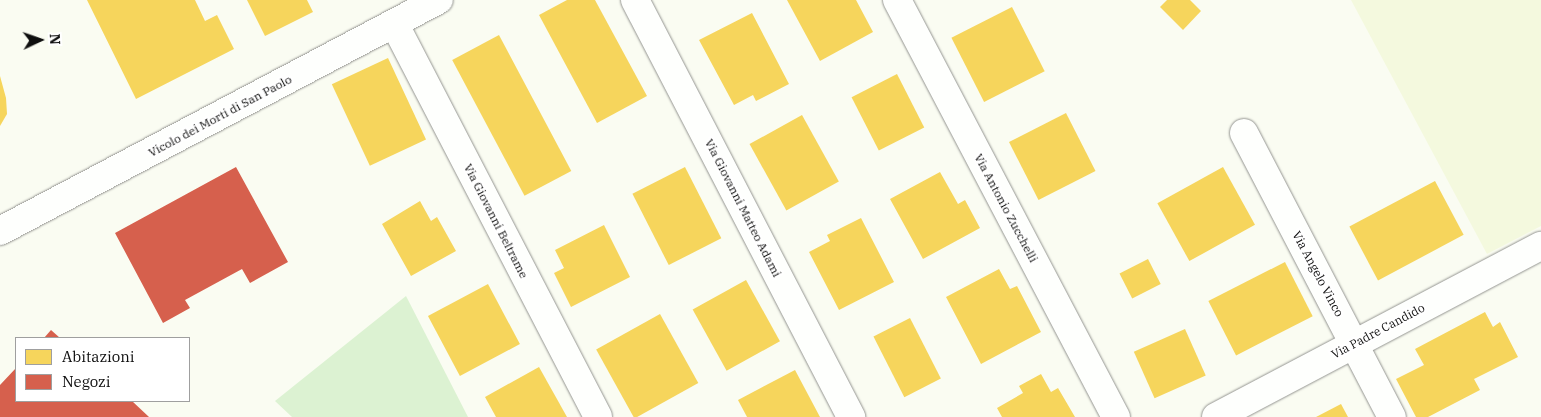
<!DOCTYPE html>
<html>
<head>
<meta charset="utf-8">
<style>
  body { margin:0 }
  #map { position:relative; width:1541px; height:417px; overflow:hidden; background:#fafcf2; font-family:"IBM Plex Serif",serif }
  div>[style] { position:absolute }
  .farmland>* { inset:0; background:#f4f9de }
  .green>* { inset:0; background:#dcf2d2 }
  .homes>* { inset:0; background:#f6d55c; transform-origin:0 0 }
  .shops>* { inset:0; background:#d6604d }
  .roads { filter:drop-shadow(0 0 1px #949591) drop-shadow(0 0 1px #949591) }
  .street>* { height:28px; margin:-14px; padding:0 14px; transform-origin:14px; border-radius:14px; background:#fefffd }
  span { translate:-50% -50%; white-space:nowrap; text-align:center; line-height:1.15; -webkit-text-stroke:5px #fff; paint-order:stroke }
  .street-label { font-size:12px; color:#0e0e0e }
  .legend { position:absolute; left:15px; top:337px; width:175px; height:65px; box-sizing:border-box; background:#fff; border:1px solid #9f9f9f; margin:0; padding:6px 9px; list-style:none; font-size:15px; color:#0e0e0e }
  .legend li { display:flex; align-items:center; gap:10px; height:25px }
  .legend b { width:25px; border:1px solid #9f9f9f }
  .north { position:absolute; left:15px; top:15px; width:50px; height:50px; -webkit-text-stroke:4px #fff; paint-order:stroke; rotate:87deg; font-size:14px; font-weight:700; line-height:20px; text-align:center; color:#0e0e0e }
  .north::after { content:''; display:block; margin:auto; width:18px; height:22px; background:#0e0e0e; clip-path:polygon(50% 0,100% 100%,50% 72%,0 100%) }
</style>
</head>
<body>
<div id="map">
  <div class="farmland">
    <i style="clip-path:polygon(1351px 0,1541px 0,1541px 226px,1487px 254px)"></i>
  </div>
  <div class="green">
    <i style="clip-path:polygon(406px 296px,468px 417px,292px 417px,275px 401px)"></i>
  </div>
  <div class="homes">
    <i style="clip-path:polygon(87px 0,195px 0,205px 21px,217px 15px,234px 49px,136px 99px)"></i>
    <i style="clip-path:polygon(247px 0,307px 0,313px 12px,265px 36px)"></i>
    <i style="clip-path:polygon(567px 0,595px 0,647px 96px,597px 123px,539px 15px)"></i>
    <i style="clip-path:polygon(787px 0,856px 0,873px 32px,820px 61px)"></i>
    <i style="clip-path:polygon(1167px 0,1190px 0,1201px 11px,1183px 30px,1160px 7px)"></i>
    <i style="left:1012px;top:7px;width:72px;height:68px;rotate:63deg"></i>
    <i style="clip-path:polygon(752px 13px,789px 84px,756px 101px,753px 95px,734px 105px,699px 40px)"></i>
    <i style="left:499px;top:35px;width:154px;height:53px;rotate:62deg"></i>
    <i style="left:388px;top:58px;width:90px;height:62px;rotate:65deg"></i>
    <i style="left:897px;top:74px;width:60px;height:51px;rotate:63deg"></i>
    <i style="clip-path:polygon(0 76px,6px 98px,7px 114px,0 126px)"></i>
    <i style="left:1066px;top:113px;width:65px;height:64px;rotate:63deg"></i>
    <i style="left:802px;top:115px;width:76px;height:60px;rotate:61deg"></i>
    <i style="left:685px;top:167px;width:80px;height:59px;rotate:63deg"></i>
    <i style="left:1223px;top:167px;width:66px;height:75px;rotate:61deg"></i>
    <i style="clip-path:polygon(940px 172px,958px 204px,965px 200px,980px 228px,923px 259px,890px 199px)"></i>
    <i style="left:1435px;top:181px;width:61px;height:97px;rotate:62deg"></i>
    <i style="clip-path:polygon(420px 201px,431px 221px,437px 217px,456px 251px,411px 276px,382px 224px)"></i>
    <i style="clip-path:polygon(861px 218px,894px 282px,839px 310px,809px 252px,830px 241px,827px 235px)"></i>
    <i style="clip-path:polygon(604px 225px,630px 277px,571px 307px,554px 273px,564px 268px,555px 250px)"></i>
    <i style="left:1148px;top:259px;width:28px;height:32px;rotate:63deg"></i>
    <i style="left:1285px;top:262px;width:61px;height:86px;rotate:63deg"></i>
    <i style="clip-path:polygon(999px 269px,1010px 289px,1017px 286px,1041px 332px,981px 364px,946px 297px)"></i>
    <i style="left:746px;top:280px;width:70px;height:61px;rotate:61deg"></i>
    <i style="left:488px;top:284px;width:68px;height:68px;rotate:62deg"></i>
    <i style="clip-path:polygon(1485px 312px,1493px 327px,1500px 322px,1518px 357px,1474px 379px,1480px 390px,1428px 417px,1416px 417px,1396px 379px,1424px 365px,1415px 349px)"></i>
    <i style="left:660px;top:314px;width:79px;height:73px;rotate:61deg"></i>
    <i style="left:910px;top:318px;width:68px;height:41px;rotate:63deg"></i>
    <i style="left:1185px;top:329px;width:51px;height:56px;rotate:66deg"></i>
    <i style="clip-path:polygon(539px 367px,567px 417px,496px 417px,485px 397px)"></i>
    <i style="clip-path:polygon(795px 370px,820px 417px,747px 417px,738px 400px)"></i>
    <i style="clip-path:polygon(1041px 374px,1051px 392px,1058px 388px,1075px 417px,1002px 417px,997px 408px,1023px 393px,1019px 386px)"></i>
    <i style="clip-path:polygon(1341px 404px,1348px 417px,1316px 417px)"></i>
  </div>
  <div class="shops">
    <i style="clip-path:polygon(236px 167px,288px 262px,250px 283px,242px 269px,185px 300px,190px 308px,163px 323px,115px 233px)"></i>
    <i style="clip-path:polygon(51px 330px,60px 338px,44px 338px)"></i>
    <i style="clip-path:polygon(16px 368px,16px 401px,132px 401px,149px 417px,0 417px,0 385px)"></i>
  </div>
  <div class="roads">
    <div class="street">
      <i style="left:635px;top:0;width:470px;rotate:62.6deg"></i>
      <i style="left:897px;top:0;width:471px;rotate:62.3deg"></i>
      <i style="left:395px;top:25px;width:441px;rotate:62.6deg"></i>
      <i style="left:1244px;top:133px;width:320px;rotate:62.5deg"></i>
      <i style="left:0;top:231px;width:496px;rotate:-27.8deg"></i>
      <i style="left:1216px;top:417px;width:367px;rotate:-27.8deg"></i>
    </div>
  </div>
  <div class="street-label">
    <span style="left:220px;top:116px;rotate:-28deg">Vicolo dei Morti di San Paolo</span>
    <span style="left:743px;top:208px;rotate:63deg">Via Giovanni Matteo Adami</span>
    <span style="left:1006px;top:208px;rotate:62deg">Via Antonio Zucchelli</span>
    <span style="left:496px;top:221px;rotate:63deg">Via Giovanni Beltrame</span>
    <span style="left:1318px;top:274px;rotate:62deg">Via Angelo Vinco</span>
    <span style="left:1378px;top:331px;rotate:-28deg">Via Padre Candido</span>
  </div>
  <ul class="legend">
  <li><b style="height:14px;background:#f6d55c"></b>Abitazioni</li>
  <li><b style="height:14px;background:#d6604d"></b>Negozi</li>
  </ul>
  <div class="north">N</div>
</div>
</body>
</html>
